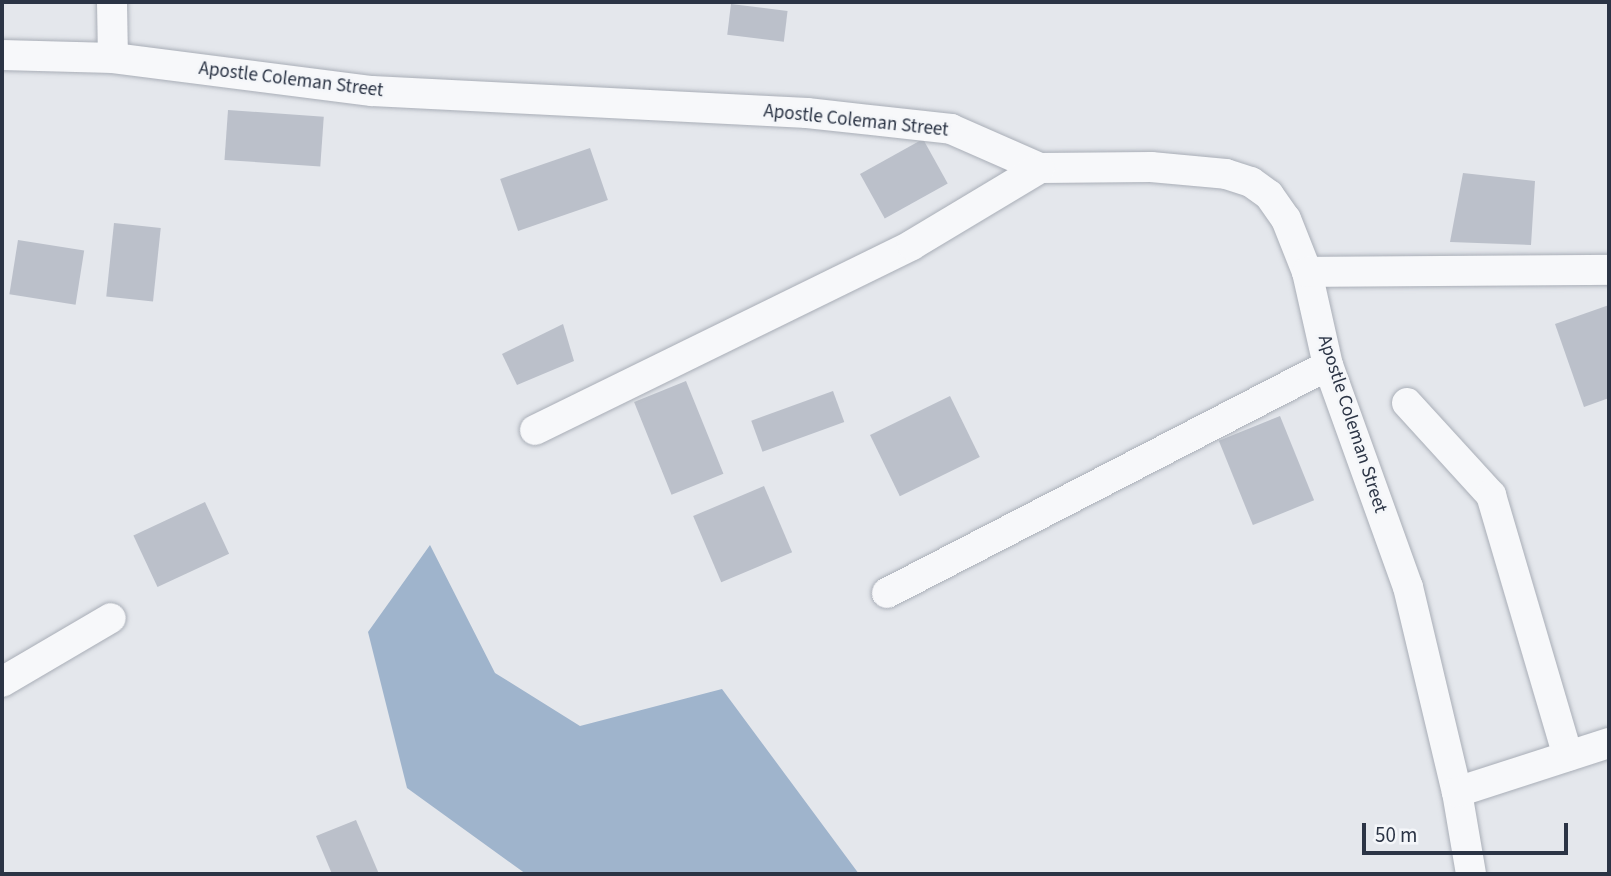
<!DOCTYPE html>
<html>
<head>
<meta charset="utf-8">
<style>
  body { margin:0 }
  #map { position:relative; width:1611px; height:876px; overflow:hidden; background:#e4e7ec; font-family:"Source Sans 3",sans-serif }
  div>[style] { position:absolute }
  .water>* { inset:0; background:#9fb4cc }
  .building>* { inset:0; background:#bbc0ca; transform-origin:0 0 }
  .roads { filter:drop-shadow(0 0 2px #a9aeb7) drop-shadow(0 0 2px #a9aeb7) }
  .minor>* { height:30px; margin:-15px; padding:0 15px; transform-origin:15px; border-radius:15px; background:#f7f8fa }
  span { translate:-50% -50%; white-space:nowrap; text-align:center; line-height:1.15; -webkit-text-stroke:5px #f4f6f9; paint-order:stroke }
  .street-label { font-size:19px; color:#2b3445 }
  .frame { position:absolute; inset:0; border:4px solid #2b3445; pointer-events:none }
  .scale { position:absolute; left:1362px; top:823px; width:206px; height:32px; box-sizing:border-box; border:4px solid #2b3445; border-top:0; padding-left:9px; font-size:21px; line-height:24px; white-space:nowrap; color:#2b3445; -webkit-text-stroke:5px #f4f6f9; paint-order:stroke }
</style>
</head>
<body>
<div id="map">
  <div class="water">
    <i style="clip-path:polygon(430px 545px,495px 673px,580px 726px,722px 689px,859px 874px,526px 874px,407px 788px,368px 632px)"></i>
  </div>
  <div class="building">
    <i style="left:731px;top:4px;width:57px;height:31px;rotate:7deg"></i>
    <i style="left:228px;top:110px;width:96px;height:50px;rotate:4deg"></i>
    <i style="left:923px;top:139px;width:51px;height:72px;rotate:61deg"></i>
    <i style="left:590px;top:148px;width:55px;height:95px;rotate:71deg"></i>
    <i style="clip-path:polygon(1463px 173px,1535px 181px,1531px 245px,1450px 242px)"></i>
    <i style="left:114px;top:223px;width:47px;height:74px;rotate:6deg"></i>
    <i style="left:18px;top:240px;width:67px;height:55px;rotate:9deg"></i>
    <i style="clip-path:polygon(1609px 305px,1609px 398px,1584px 407px,1555px 324px)"></i>
    <i style="clip-path:polygon(563px 324px,574px 361px,517px 385px,502px 354px)"></i>
    <i style="left:686px;top:381px;width:100px;height:56px;rotate:68deg"></i>
    <i style="left:833px;top:391px;width:33px;height:87px;rotate:70deg"></i>
    <i style="left:950px;top:396px;width:68px;height:89px;rotate:64deg"></i>
    <i style="left:1280px;top:416px;width:91px;height:66px;rotate:68deg"></i>
    <i style="left:764px;top:486px;width:72px;height:77px;rotate:67deg"></i>
    <i style="left:205px;top:502px;width:57px;height:79px;rotate:65deg"></i>
    <i style="clip-path:polygon(356px 820px,379px 874px,332px 874px,316px 836px)"></i>
  </div>
  <div class="roads">
    <div class="minor">
      <i style="left:112px;top:2px;width:56px;rotate:89deg"></i>
      <i style="left:113px;top:58px;width:261px;rotate:7.3deg"></i>
      <i style="left:372px;top:91px;width:436px;rotate:2.9deg"></i>
      <i style="left:807px;top:113px;width:145px;rotate:6.3deg"></i>
      <i style="left:951px;top:129px;width:97px;rotate:23.7deg"></i>
      <i style="left:1040px;top:168px;width:111px;rotate:-0.5deg"></i>
      <i style="left:1151px;top:167px;width:75px;rotate:5.3deg"></i>
      <i style="left:1226px;top:174px;width:26px;rotate:18deg"></i>
      <i style="left:1251px;top:182px;width:22px;rotate:36deg"></i>
      <i style="left:1269px;top:195px;width:29px;rotate:55deg"></i>
      <i style="left:1286px;top:219px;width:57px;rotate:68.4deg"></i>
      <i style="left:1307px;top:272px;width:95px;rotate:77.3deg"></i>
      <i style="left:1328px;top:365px;width:236px;rotate:70.2deg"></i>
      <i style="left:1408px;top:587px;width:211px;rotate:76.6deg"></i>
      <i style="left:1457px;top:792px;width:83px;rotate:80.3deg"></i>
      <i style="left:2px;top:55px;width:111px;rotate:1.5deg"></i>
      <i style="left:1307px;top:272px;width:302px;rotate:-0.4deg"></i>
      <i style="left:1407px;top:403px;width:125px;rotate:47.6deg"></i>
      <i style="left:1491px;top:495px;width:272px;rotate:73.6deg"></i>
      <i style="left:535px;top:430px;width:420px;rotate:-26.1deg"></i>
      <i style="left:912px;top:245px;width:149px;rotate:-31deg"></i>
      <i style="left:887px;top:593px;width:496px;rotate:-27.3deg"></i>
      <i style="left:2px;top:682px;width:126px;rotate:-30.4deg"></i>
      <i style="left:1457px;top:792px;width:160px;rotate:-17.9deg"></i>
    </div>
  </div>
  <div class="street-label">
    <span style="left:291px;top:80px;rotate:7deg">Apostle Coleman Street</span>
    <span style="left:856px;top:121px;rotate:6deg">Apostle Coleman Street</span>
    <span style="left:1352px;top:424px;rotate:72deg">Apostle Coleman Street</span>
  </div>
  <div class="frame"></div>
  <div class="scale">50 m</div>
</div>
</body>
</html>
